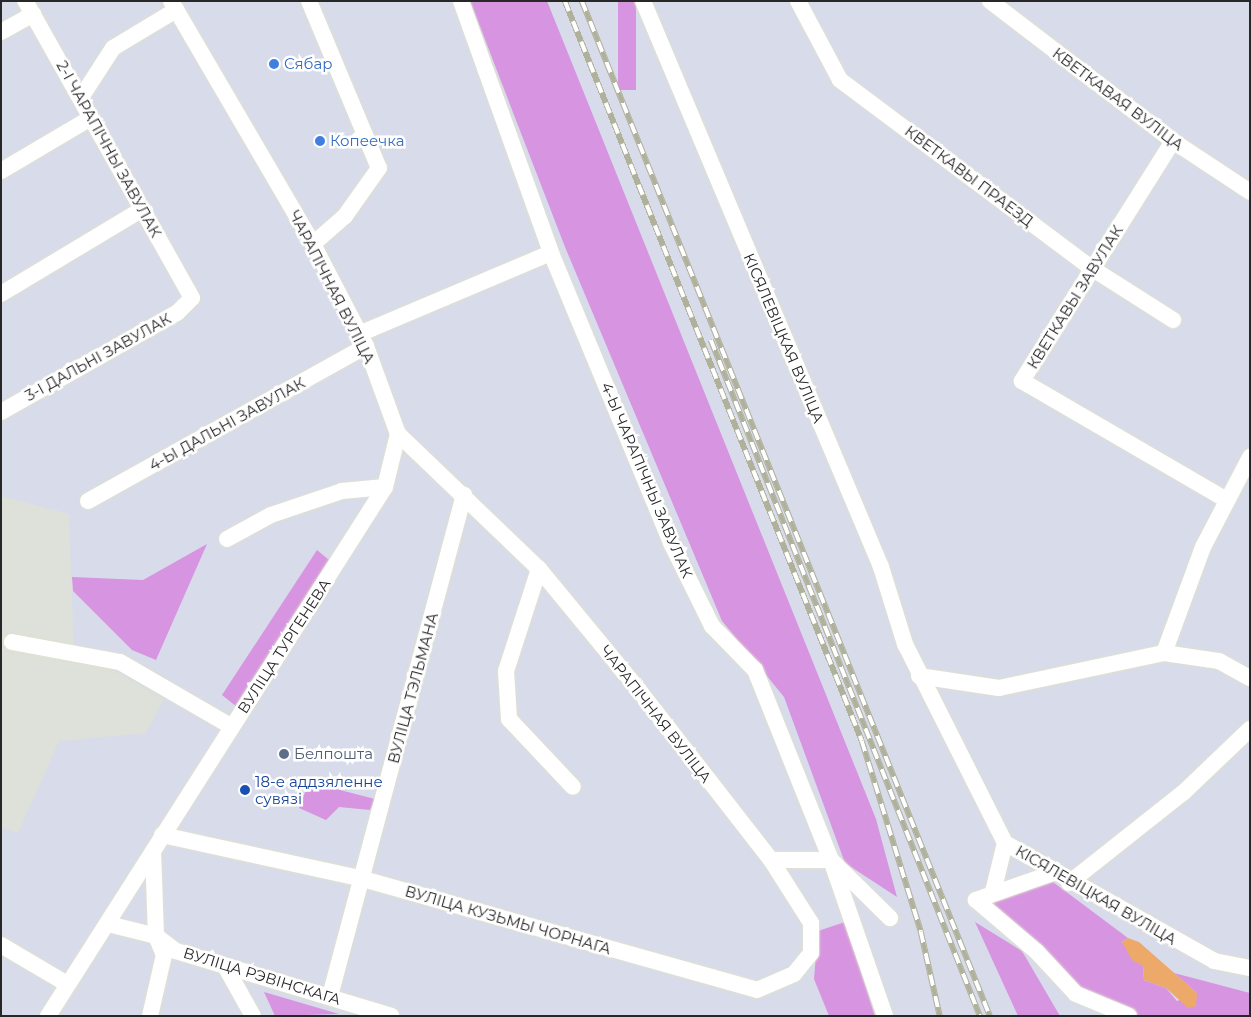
<!DOCTYPE html>
<html>
<head>
<meta charset="utf-8">
<style>
  body { margin:0 }
  #map { position:relative; width:1251px; height:1017px; overflow:hidden; background:#d8dcea; font-family:Montserrat,sans-serif }
  div>[style] { position:absolute }
  .industrial>* { inset:0; background:#dde1d9 }
  .green>* { inset:0; background:#d794e0; transform-origin:0 0 }
  .water>* { inset:0; background:#eca96a }
  .roads { filter:drop-shadow(0 0 1px #e0e0cd) drop-shadow(0 0 1px #e0e0cd) }
  .minor>* { height:16px; margin:-8px; padding:0 8px; transform-origin:8px; border-radius:8px; background:#fff }
  .rail>* { height:5.5px; margin-top:-2.75px; transform-origin:0; background:repeating-linear-gradient(90deg,#fff 0 11px,#b0b19b 0 22px); box-sizing:border-box; border-block:1px solid #b0b19b }
  .dots>* { width:14px; height:14px; translate:-50% -50%; box-sizing:border-box; border:2px solid #fff; border-radius:50% }
  span { translate:-50% -50%; white-space:nowrap; text-align:center; line-height:1.15; -webkit-text-stroke:5px #fff; paint-order:stroke }
  .shop-label { font-size:15px; color:#366cbe }
  .left { translate:0 -50%; text-align:left }
  .street-label { font-size:15px; color:#272727 }
  .service-label { font-size:15px; color:#4e5e75 }
  .transit-label { font-size:15px; color:#164399 }
  .frame { position:absolute; inset:0; border:2px solid #272727; pointer-events:none }
</style>
</head>
<body>
<div id="map">
  <div class="industrial">
    <i style="clip-path:polygon(1px 496px,69px 514px,74px 657px,108px 667px,164px 699px,146px 733px,59px 741px,18px 833px,1px 827px)"></i>
  </div>
  <div class="green">
    <i style="clip-path:polygon(470px 1px,547px 1px,876px 819px,897px 897px,845px 863px,784px 697px,722px 621px,565px 247px)"></i>
    <i style="left:618px;top:1px;width:18px;height:89px"></i>
    <i style="clip-path:polygon(207px 544px,156px 660px,132px 650px,73px 591px,72px 577px,143px 580px)"></i>
    <i style="clip-path:polygon(317px 550px,329px 560px,237px 707px,222px 695px)"></i>
    <i style="clip-path:polygon(309px 782px,375px 799px,370px 810px,339px 807px,326px 820px,299px 808px)"></i>
    <i style="clip-path:polygon(1053px 882px,1128px 938px,1122px 942px,1143px 966px,1144px 980px,1166px 988px,1177px 1001px,1197px 993px,1174px 973px,1250px 993px,1250px 1016px,1140px 1016px,1082px 991px,987px 900px)"></i>
    <i style="clip-path:polygon(845px 922px,875px 1016px,829px 1016px,814px 979px,818px 931px)"></i>
    <i style="clip-path:polygon(975px 922px,1022px 951px,1060px 1016px,1018px 1016px)"></i>
    <i style="clip-path:polygon(264px 992px,339px 1014px,275px 1016px)"></i>
  </div>
  <div class="water">
    <i style="clip-path:polygon(1128px 938px,1139px 942px,1197px 993px,1196px 1006px,1188px 1008px,1166px 988px,1144px 980px,1143px 966px,1132px 960px,1122px 942px)"></i>
  </div>
  <div class="roads">
    <div class="minor">
      <i style="left:309px;top:1px;width:181px;rotate:67.3deg"></i>
      <i style="left:379px;top:168px;width:59px;rotate:125.3deg"></i>
      <i style="left:345px;top:216px;width:43px;rotate:138.8deg"></i>
      <i style="left:461px;top:1px;width:268px;rotate:70.3deg"></i>
      <i style="left:551px;top:253px;width:314px;rotate:67.5deg"></i>
      <i style="left:671px;top:543px;width:93px;rotate:63.7deg"></i>
      <i style="left:712px;top:626px;width:62px;rotate:45.7deg"></i>
      <i style="left:755px;top:670px;width:205px;rotate:68.2deg"></i>
      <i style="left:831px;top:860px;width:165px;rotate:70.9deg"></i>
      <i style="left:643px;top:1px;width:614px;rotate:67.19deg"></i>
      <i style="left:881px;top:567px;width:81px;rotate:72.7deg"></i>
      <i style="left:905px;top:644px;width:223px;rotate:63.3deg"></i>
      <i style="left:1005px;top:843px;width:240px;rotate:29.4deg"></i>
      <i style="left:1214px;top:961px;width:37px;rotate:11deg"></i>
      <i style="left:798px;top:1px;width:89px;rotate:62deg"></i>
      <i style="left:840px;top:80px;width:316px;rotate:36.8deg"></i>
      <i style="left:1093px;top:269px;width:95px;rotate:32.5deg"></i>
      <i style="left:990px;top:1px;width:230px;rotate:37.4deg"></i>
      <i style="left:1173px;top:141px;width:92px;rotate:33.5deg"></i>
      <i style="left:1px;top:32px;width:37px;rotate:-29deg"></i>
      <i style="left:82px;top:96px;width:57px;rotate:-57.1deg"></i>
      <i style="left:113px;top:48px;width:74px;rotate:-31.1deg"></i>
      <i style="left:1173px;top:141px;width:284px;rotate:122.2deg"></i>
      <i style="left:1022px;top:381px;width:235px;rotate:30.2deg"></i>
      <i style="left:1px;top:171px;width:102px;rotate:-30.6deg"></i>
      <i style="left:1px;top:294px;width:163px;rotate:-31deg"></i>
      <i style="left:359px;top:334px;width:208px;rotate:-22.9deg"></i>
      <i style="left:1px;top:412px;width:202px;rotate:-29.4deg"></i>
      <i style="left:177px;top:313px;width:21px;rotate:-45deg"></i>
      <i style="left:192px;top:298px;width:341px;rotate:-119.3deg"></i>
      <i style="left:88px;top:501px;width:318px;rotate:-29.1deg"></i>
      <i style="left:227px;top:539px;width:50px;rotate:-28.6deg"></i>
      <i style="left:271px;top:515px;width:75px;rotate:-18.7deg"></i>
      <i style="left:342px;top:491px;width:43px;rotate:-5.3deg"></i>
      <i style="left:539px;top:569px;width:107px;rotate:107.9deg"></i>
      <i style="left:506px;top:671px;width:48px;rotate:86.4deg"></i>
      <i style="left:509px;top:719px;width:93px;rotate:46.7deg"></i>
      <i style="left:12px;top:642px;width:110px;rotate:10.5deg"></i>
      <i style="left:120px;top:662px;width:129px;rotate:30.1deg"></i>
      <i style="left:1164px;top:653px;width:113px;rotate:-69.8deg"></i>
      <i style="left:1203px;top:547px;width:102px;rotate:-62.4deg"></i>
      <i style="left:919px;top:676px;width:81px;rotate:8.5deg"></i>
      <i style="left:999px;top:688px;width:169px;rotate:-12deg"></i>
      <i style="left:1164px;top:653px;width:56px;rotate:8.3deg"></i>
      <i style="left:1219px;top:661px;width:35px;rotate:29deg"></i>
      <i style="left:162px;top:835px;width:206px;rotate:12.3deg"></i>
      <i style="left:363px;top:879px;width:409px;rotate:15.7deg"></i>
      <i style="left:757px;top:990px;width:40px;rotate:-23.4deg"></i>
      <i style="left:794px;top:974px;width:27px;rotate:-51deg"></i>
      <i style="left:811px;top:953px;width:30px;rotate:-90deg"></i>
      <i style="left:811px;top:923px;width:75px;rotate:-122.4deg"></i>
      <i style="left:771px;top:860px;width:217px;rotate:-127.9deg"></i>
      <i style="left:638px;top:689px;width:156px;rotate:-129.5deg"></i>
      <i style="left:539px;top:569px;width:195px;rotate:-136.2deg"></i>
      <i style="left:398px;top:434px;width:94px;rotate:-110deg"></i>
      <i style="left:366px;top:346px;width:115px;rotate:-117.5deg"></i>
      <i style="left:313px;top:244px;width:281px;rotate:-120.3deg"></i>
      <i style="left:771px;top:860px;width:60px"></i>
      <i style="left:831px;top:860px;width:83px;rotate:44.5deg"></i>
      <i style="left:1053px;top:873px;width:82px;rotate:160.7deg"></i>
      <i style="left:976px;top:900px;width:80px;rotate:40.4deg"></i>
      <i style="left:1037px;top:952px;width:57px;rotate:47.1deg"></i>
      <i style="left:1076px;top:994px;width:57px;rotate:22.5deg"></i>
      <i style="left:1069px;top:883px;width:147px;rotate:-38.4deg"></i>
      <i style="left:1184px;top:792px;width:91px;rotate:-43.7deg"></i>
      <i style="left:993px;top:892px;width:50px;rotate:-76.2deg"></i>
      <i style="left:108px;top:924px;width:49px;rotate:14deg"></i>
      <i style="left:156px;top:936px;width:25px;rotate:37deg"></i>
      <i style="left:176px;top:951px;width:225px;rotate:16.8deg"></i>
      <i style="left:1px;top:945px;width:77px;rotate:30.6deg"></i>
      <i style="left:225px;top:966px;width:57px;rotate:60.8deg"></i>
      <i style="left:330px;top:996px;width:519px;rotate:-75.03deg"></i>
      <i style="left:48px;top:1016px;width:627px;rotate:-57.5deg"></i>
      <i style="left:385px;top:487px;width:55px;rotate:-76.2deg"></i>
      <i style="left:150px;top:1016px;width:63px;rotate:-77.1deg"></i>
      <i style="left:164px;top:955px;width:21px;rotate:-113deg"></i>
      <i style="left:156px;top:936px;width:85px;rotate:-92deg"></i>
    </div>
  </div>
  <div class="rail">
    <i style="left:565px;top:1px;width:797px;rotate:68.13deg"></i>
    <i style="left:862px;top:741px;width:200px;rotate:72.8deg"></i>
    <i style="left:921px;top:932px;width:86px;rotate:77.3deg"></i>
    <i style="left:582px;top:1px;width:1094px;rotate:68.1deg"></i>
    <i style="left:711px;top:340px;width:728px;rotate:68.3deg"></i>
  </div>
  <div class="dots">
    <i style="left:274px;top:64px;background:#3f7fe0"></i>
    <i style="left:320px;top:141px;background:#3f7fe0"></i>
    <i style="left:284px;top:754px;background:#5c6f8a"></i>
    <i style="left:245px;top:790px;background:#1a4fb4"></i>
  </div>
  <div class="shop-label">
    <span class="left" style="left:284px;top:64px">Сябар</span>
    <span class="left" style="left:330px;top:141px">Копеечка</span>
  </div>
  <div class="street-label">
    <span style="left:1118px;top:99px;rotate:37deg">КВЕТКАВАЯ ВУЛІЦА</span>
    <span style="left:109px;top:149px;rotate:61deg">2-І ЧАРАПІЧНЫ ЗАВУЛАК</span>
    <span style="left:969px;top:176px;rotate:37deg">КВЕТКАВЫ ПРАЕЗД</span>
    <span style="left:332px;top:287px;rotate:63deg">ЧАРАПІЧНАЯ ВУЛІЦА</span>
    <span style="left:1075px;top:297px;rotate:-58deg">КВЕТКАВЫ ЗАВУЛАК</span>
    <span style="left:784px;top:338px;rotate:67deg">КІСЯЛЕВІЦКАЯ ВУЛІЦА</span>
    <span style="left:98px;top:357px;rotate:-29deg">3-І ДАЛЬНІ ЗАВУЛАК</span>
    <span style="left:227px;top:424px;rotate:-29deg">4-Ы ДАЛЬНІ ЗАВУЛАК</span>
    <span style="left:647px;top:480px;rotate:67deg">4-Ы ЧАРАПІЧНЫ ЗАВУЛАК</span>
    <span style="left:284px;top:646px;rotate:-57deg">ВУЛІЦА ТУРГЕНЕВА</span>
    <span style="left:413px;top:688px;rotate:-75deg">ВУЛІЦА ТЭЛЬМАНА</span>
    <span style="left:656px;top:714px;rotate:52deg">ЧАРАПІЧНАЯ ВУЛІЦА</span>
    <span style="left:1096px;top:895px;rotate:30deg">КІСЯЛЕВІЦКАЯ ВУЛІЦА</span>
    <span style="left:508px;top:920px;rotate:16deg">ВУЛІЦА КУЗЬМЫ ЧОРНАГА</span>
    <span style="left:262px;top:976px;rotate:17deg">ВУЛІЦА РЭВІНСКАГА</span>
  </div>
  <div class="service-label">
    <span class="left" style="left:294px;top:754px">Белпошта</span>
  </div>
  <div class="transit-label">
    <span class="left" style="left:255px;top:790px">18-е аддзяленне<br>сувязі</span>
  </div>
  <div class="frame"></div>
</div>
</body>
</html>
